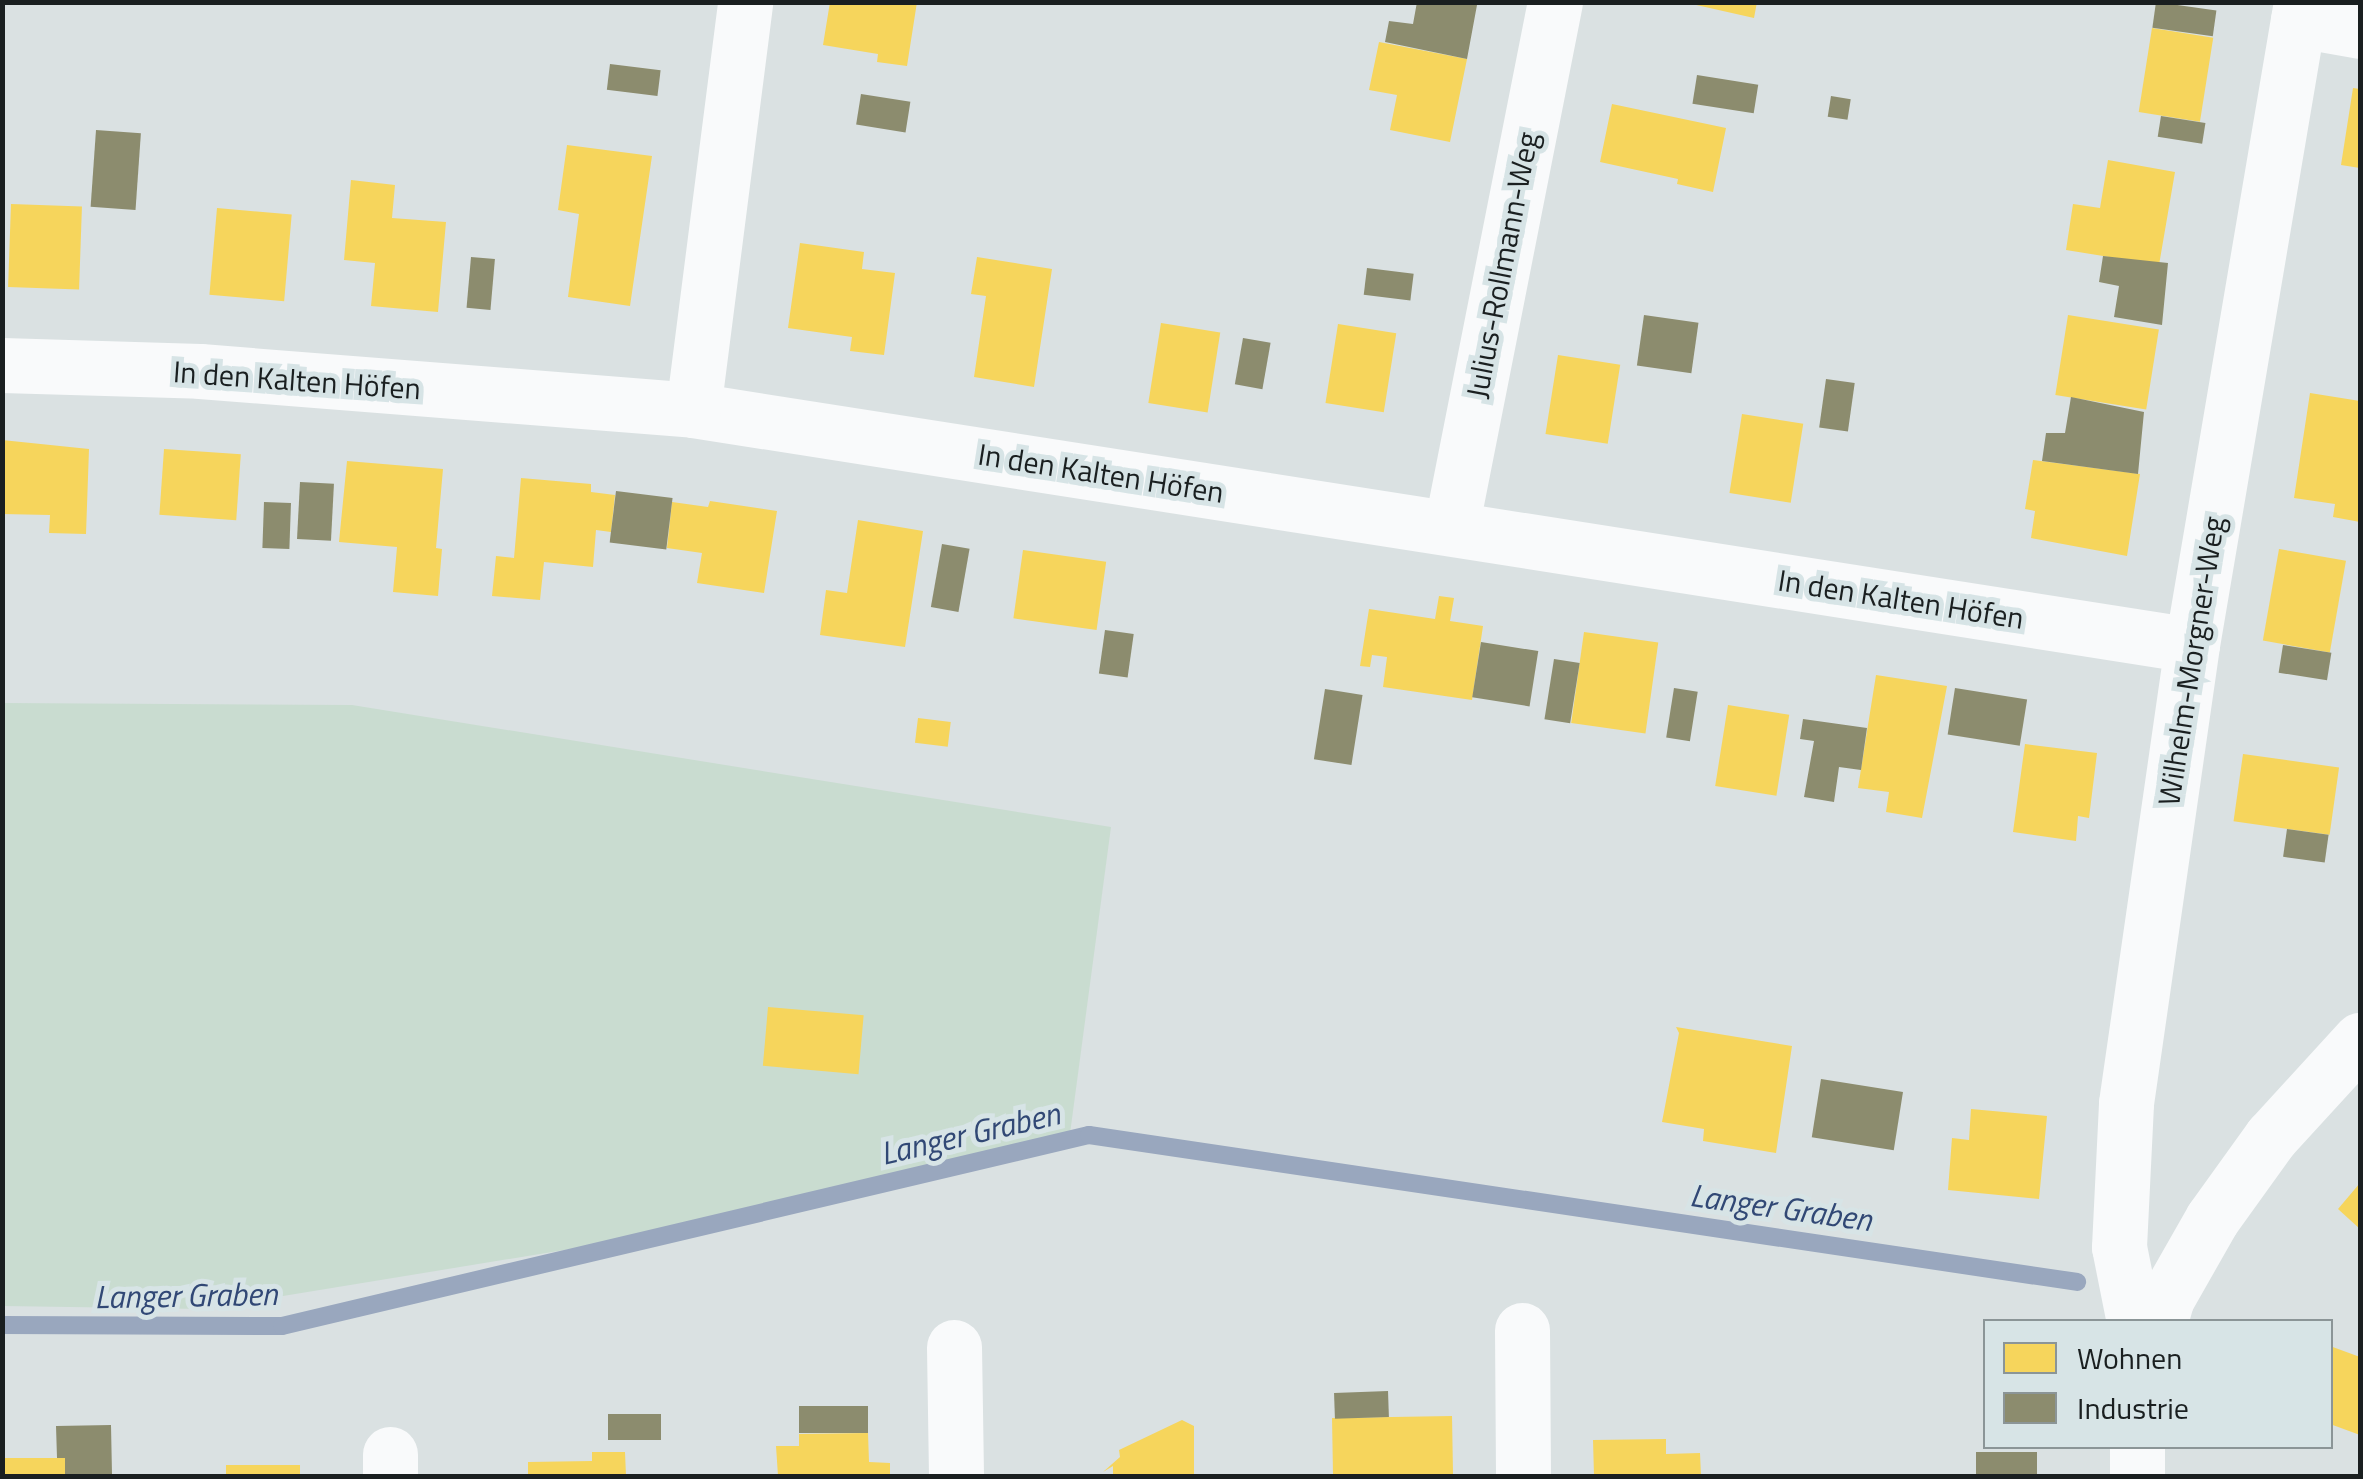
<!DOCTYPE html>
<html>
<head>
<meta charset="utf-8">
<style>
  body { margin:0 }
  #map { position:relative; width:2363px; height:1479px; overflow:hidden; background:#dae1e2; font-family:"Titillium Web",sans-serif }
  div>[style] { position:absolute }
  .green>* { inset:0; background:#c9dcd0 }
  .homes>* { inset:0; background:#f6d55c; transform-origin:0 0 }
  .industry>* { inset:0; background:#8c8c6e; transform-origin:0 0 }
  .stream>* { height:18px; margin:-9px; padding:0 9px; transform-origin:9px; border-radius:9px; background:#99a7be }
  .minor>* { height:55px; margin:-27.5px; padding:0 27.5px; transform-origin:27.5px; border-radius:27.5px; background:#f9fafb }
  span { translate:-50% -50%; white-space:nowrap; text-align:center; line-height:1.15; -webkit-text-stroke:10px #d7e4e6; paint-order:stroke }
  .street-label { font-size:30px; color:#1a1f20 }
  .water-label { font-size:32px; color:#314875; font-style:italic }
  .frame { position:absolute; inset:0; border:5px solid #1a1f20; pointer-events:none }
  .legend { position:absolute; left:1983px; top:1319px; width:350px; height:130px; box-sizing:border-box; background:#d7e4e6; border:2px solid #8b9597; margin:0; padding:12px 18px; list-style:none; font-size:30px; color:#1a1f20 }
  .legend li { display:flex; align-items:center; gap:20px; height:50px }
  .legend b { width:50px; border:2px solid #8b9597 }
</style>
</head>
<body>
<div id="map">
  <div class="green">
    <i style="clip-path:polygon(3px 703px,352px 705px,1111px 827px,1069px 1141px,710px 1226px,204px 1309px,3px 1306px)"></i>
  </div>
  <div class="homes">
    <i style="clip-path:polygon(830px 2px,917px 2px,907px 66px,877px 62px,878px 54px,823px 45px)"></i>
    <i style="clip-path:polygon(1683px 2px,1757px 2px,1754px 18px)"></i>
    <i style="left:2152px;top:28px;width:62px;height:85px;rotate:9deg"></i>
    <i style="clip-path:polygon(1379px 42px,1467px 59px,1450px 142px,1390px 130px,1397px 95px,1369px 90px)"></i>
    <i style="clip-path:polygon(2353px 88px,2360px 89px,2360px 168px,2341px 165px)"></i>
    <i style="clip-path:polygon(1612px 104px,1726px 128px,1713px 192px,1677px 184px,1678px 179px,1600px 162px)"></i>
    <i style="clip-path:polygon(567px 145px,652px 156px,630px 306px,568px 297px,579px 214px,558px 210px)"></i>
    <i style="clip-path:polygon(2108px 160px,2175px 172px,2159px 265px,2066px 250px,2073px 204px,2100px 208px)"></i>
    <i style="clip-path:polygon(351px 180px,395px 185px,392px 218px,446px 222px,438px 312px,371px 306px,375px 263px,344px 260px)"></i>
    <i style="left:11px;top:204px;width:71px;height:83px;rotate:2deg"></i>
    <i style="left:217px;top:208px;width:75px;height:87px;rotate:5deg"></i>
    <i style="clip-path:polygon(800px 243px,864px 252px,862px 269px,895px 273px,884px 355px,850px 351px,852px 337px,788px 328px)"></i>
    <i style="clip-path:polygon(977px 257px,1052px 269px,1034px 387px,974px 377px,986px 296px,971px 294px)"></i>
    <i style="left:2068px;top:315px;width:92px;height:81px;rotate:9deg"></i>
    <i style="left:1161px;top:323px;width:60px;height:81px;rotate:9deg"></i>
    <i style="left:1338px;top:324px;width:59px;height:80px;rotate:9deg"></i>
    <i style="left:1558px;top:355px;width:63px;height:80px;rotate:9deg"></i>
    <i style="clip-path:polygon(2310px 393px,2360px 401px,2360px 522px,2333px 517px,2335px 504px,2294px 498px)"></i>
    <i style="left:1742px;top:414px;width:62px;height:80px;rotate:9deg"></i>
    <i style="clip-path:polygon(2px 440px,89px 449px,86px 534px,49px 533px,50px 515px,2px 514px)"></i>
    <i style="left:164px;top:449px;width:77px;height:66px;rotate:4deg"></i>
    <i style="clip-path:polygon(2033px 460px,2140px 474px,2127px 556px,2031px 538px,2035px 511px,2025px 509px)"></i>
    <i style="clip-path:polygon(347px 461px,443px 469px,436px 548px,442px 549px,438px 596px,393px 592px,397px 547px,339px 542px)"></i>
    <i style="clip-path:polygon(521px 478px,591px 484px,591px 492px,615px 495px,611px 532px,596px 530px,593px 567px,544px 562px,540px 600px,492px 596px,496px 556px,514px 558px)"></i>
    <i style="clip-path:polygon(710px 501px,777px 511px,764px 593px,697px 583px,702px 553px,667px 548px,672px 502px,708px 507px)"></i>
    <i style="clip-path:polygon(858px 520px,923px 531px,905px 647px,820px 635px,826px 590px,847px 593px)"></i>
    <i style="left:2279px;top:549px;width:68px;height:93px;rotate:10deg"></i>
    <i style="left:1023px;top:550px;width:84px;height:69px;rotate:8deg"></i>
    <i style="clip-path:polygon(1439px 596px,1454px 598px,1450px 621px,1483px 626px,1472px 700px,1383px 687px,1387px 657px,1372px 655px,1370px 667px,1360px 666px,1369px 609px,1435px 619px)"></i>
    <i style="left:1584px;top:632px;width:75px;height:92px;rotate:8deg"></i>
    <i style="clip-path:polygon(1876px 675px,1947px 686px,1922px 818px,1886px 812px,1889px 792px,1858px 788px)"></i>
    <i style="left:1728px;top:705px;width:62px;height:82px;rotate:9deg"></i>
    <i style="left:918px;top:718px;width:33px;height:25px;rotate:7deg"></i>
    <i style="clip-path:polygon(2025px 744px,2097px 753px,2089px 818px,2078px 816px,2076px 841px,2013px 832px)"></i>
    <i style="left:2243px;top:754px;width:97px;height:68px;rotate:8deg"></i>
    <i style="left:768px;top:1007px;width:96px;height:59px;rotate:5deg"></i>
    <i style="clip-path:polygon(1676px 1027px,1792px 1046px,1776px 1153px,1703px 1141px,1704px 1129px,1662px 1122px,1679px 1033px)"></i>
    <i style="clip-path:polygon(1971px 1109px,2047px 1116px,2039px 1199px,1948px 1190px,1952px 1138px,1969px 1140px)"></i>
    <i style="clip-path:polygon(2360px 1183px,2360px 1229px,2338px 1209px)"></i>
    <i style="clip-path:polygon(2330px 1346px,2360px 1357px,2360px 1435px,2330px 1424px)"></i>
    <i style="left:1452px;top:1416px;width:60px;height:120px;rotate:89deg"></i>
    <i style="clip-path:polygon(1182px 1420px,1194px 1426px,1194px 1476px,1113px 1476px,1113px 1466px,1103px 1472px,1120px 1457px,1119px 1450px)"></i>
    <i style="clip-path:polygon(868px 1433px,869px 1462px,890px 1463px,890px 1476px,778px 1476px,776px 1446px,799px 1446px,799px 1434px)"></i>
    <i style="clip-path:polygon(1666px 1439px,1666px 1454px,1700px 1453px,1701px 1476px,1594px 1476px,1593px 1440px)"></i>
    <i style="clip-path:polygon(592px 1452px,625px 1452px,626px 1476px,528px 1476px,528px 1462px,592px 1461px)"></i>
    <i style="left:65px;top:1458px;width:18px;height:63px;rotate:90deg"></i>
    <i style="left:226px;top:1465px;width:74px;height:11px"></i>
  </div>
  <div class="industry">
    <i style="clip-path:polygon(1417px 2px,1477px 5px,1467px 59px,1385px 42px,1389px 21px,1413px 24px)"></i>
    <i style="left:2156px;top:2px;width:61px;height:26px;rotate:8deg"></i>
    <i style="left:610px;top:64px;width:51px;height:26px;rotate:7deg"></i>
    <i style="left:1697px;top:75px;width:62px;height:29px;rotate:9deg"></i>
    <i style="left:861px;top:94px;width:50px;height:31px;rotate:9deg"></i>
    <i style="left:1831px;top:96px;width:20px;height:21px;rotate:9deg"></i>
    <i style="left:2161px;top:116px;width:45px;height:21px;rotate:9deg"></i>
    <i style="left:96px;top:130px;width:45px;height:77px;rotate:4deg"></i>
    <i style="clip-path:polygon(2103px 256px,2168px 263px,2162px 325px,2114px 317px,2119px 286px,2099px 282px)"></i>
    <i style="left:471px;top:257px;width:24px;height:51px;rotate:5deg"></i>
    <i style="left:1367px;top:268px;width:47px;height:27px;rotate:7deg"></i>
    <i style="left:1644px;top:315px;width:55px;height:51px;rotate:8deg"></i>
    <i style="left:1243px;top:338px;width:28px;height:47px;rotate:10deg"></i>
    <i style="left:1826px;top:379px;width:29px;height:49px;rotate:8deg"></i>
    <i style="clip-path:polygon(2071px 397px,2144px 412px,2138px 474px,2042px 461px,2046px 433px,2065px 433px)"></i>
    <i style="left:300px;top:482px;width:34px;height:57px;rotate:3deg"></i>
    <i style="left:616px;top:491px;width:57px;height:52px;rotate:7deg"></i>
    <i style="left:264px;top:502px;width:27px;height:46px;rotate:2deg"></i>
    <i style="left:942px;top:544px;width:28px;height:64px;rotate:10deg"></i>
    <i style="left:1105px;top:630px;width:29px;height:44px;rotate:8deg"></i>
    <i style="left:1481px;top:642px;width:58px;height:56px;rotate:9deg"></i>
    <i style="left:2283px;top:645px;width:49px;height:28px;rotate:9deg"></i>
    <i style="left:1554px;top:659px;width:26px;height:61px;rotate:9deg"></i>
    <i style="left:1674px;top:688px;width:24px;height:50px;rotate:9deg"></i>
    <i style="left:1955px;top:688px;width:73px;height:47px;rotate:9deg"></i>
    <i style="left:1325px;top:689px;width:38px;height:71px;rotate:9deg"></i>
    <i style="clip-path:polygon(1803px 719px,1867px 728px,1861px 770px,1839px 767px,1834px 802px,1804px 797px,1814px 741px,1800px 739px)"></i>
    <i style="left:2287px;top:829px;width:42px;height:28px;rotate:8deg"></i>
    <i style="left:1821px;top:1079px;width:83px;height:59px;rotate:9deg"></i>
    <i style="left:1388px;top:1391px;width:26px;height:54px;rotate:88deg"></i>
    <i style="left:868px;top:1406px;width:27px;height:69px;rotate:90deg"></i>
    <i style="left:661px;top:1414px;width:26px;height:53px;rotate:90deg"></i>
    <i style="clip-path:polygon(111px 1425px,112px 1474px,65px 1475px,65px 1458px,57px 1458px,56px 1426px)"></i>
    <i style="left:2037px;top:1452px;width:24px;height:61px;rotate:90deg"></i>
  </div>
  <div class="stream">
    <i style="left:2px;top:1325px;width:280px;rotate:0.2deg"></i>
    <i style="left:282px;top:1326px;width:829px;rotate:-13.32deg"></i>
    <i style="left:1089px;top:1135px;width:999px;rotate:8.46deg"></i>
  </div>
  <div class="minor">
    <i style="left:2298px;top:20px;width:63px;rotate:10.1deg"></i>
    <i style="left:2px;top:365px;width:198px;rotate:1.7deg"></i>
    <i style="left:200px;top:371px;width:495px;rotate:4.5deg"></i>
    <i style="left:693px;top:410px;width:1517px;rotate:8.91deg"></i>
    <i style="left:693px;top:410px;width:411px;rotate:-82.7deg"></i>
    <i style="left:1451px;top:528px;width:536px;rotate:-78.82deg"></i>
    <i style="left:2134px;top:1322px;width:76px;rotate:-101.3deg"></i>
    <i style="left:2119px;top:1247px;width:144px;rotate:-87.2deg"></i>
    <i style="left:2126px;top:1103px;width:463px;rotate:-81.8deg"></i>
    <i style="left:2192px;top:645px;width:652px;rotate:-80.38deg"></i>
    <i style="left:2160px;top:1322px;width:25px;rotate:-74deg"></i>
    <i style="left:2167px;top:1298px;width:91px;rotate:-60.3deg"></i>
    <i style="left:2212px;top:1219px;width:101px;rotate:-54.3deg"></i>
    <i style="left:2271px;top:1137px;width:132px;rotate:-47.5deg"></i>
    <i style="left:1522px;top:1330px;width:146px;rotate:89.6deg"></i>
    <i style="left:954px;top:1347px;width:129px;rotate:89.1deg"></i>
    <i style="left:390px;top:1454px;width:22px;rotate:90deg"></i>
    <i style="left:2137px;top:1476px;width:30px;rotate:-90deg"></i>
  </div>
  <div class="street-label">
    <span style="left:1502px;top:265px;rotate:-79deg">Julius-Rollmann-Weg</span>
    <span style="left:297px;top:380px;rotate:4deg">In den Kalten Höfen</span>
    <span style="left:1101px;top:473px;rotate:9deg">In den Kalten Höfen</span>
    <span style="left:1901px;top:599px;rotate:9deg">In den Kalten Höfen</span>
    <span style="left:2191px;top:661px;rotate:-81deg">Wilhelm-Morgner-Weg</span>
  </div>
  <div class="water-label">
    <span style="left:970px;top:1133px;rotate:-13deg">Langer Graben</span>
    <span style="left:1781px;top:1207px;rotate:8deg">Langer Graben</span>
    <span style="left:186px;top:1295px;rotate:-1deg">Langer Graben</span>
  </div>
  <div class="frame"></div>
  <ul class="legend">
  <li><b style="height:28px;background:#f6d55c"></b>Wohnen</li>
  <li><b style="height:28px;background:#8c8c6e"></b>Industrie</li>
  </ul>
</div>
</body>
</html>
